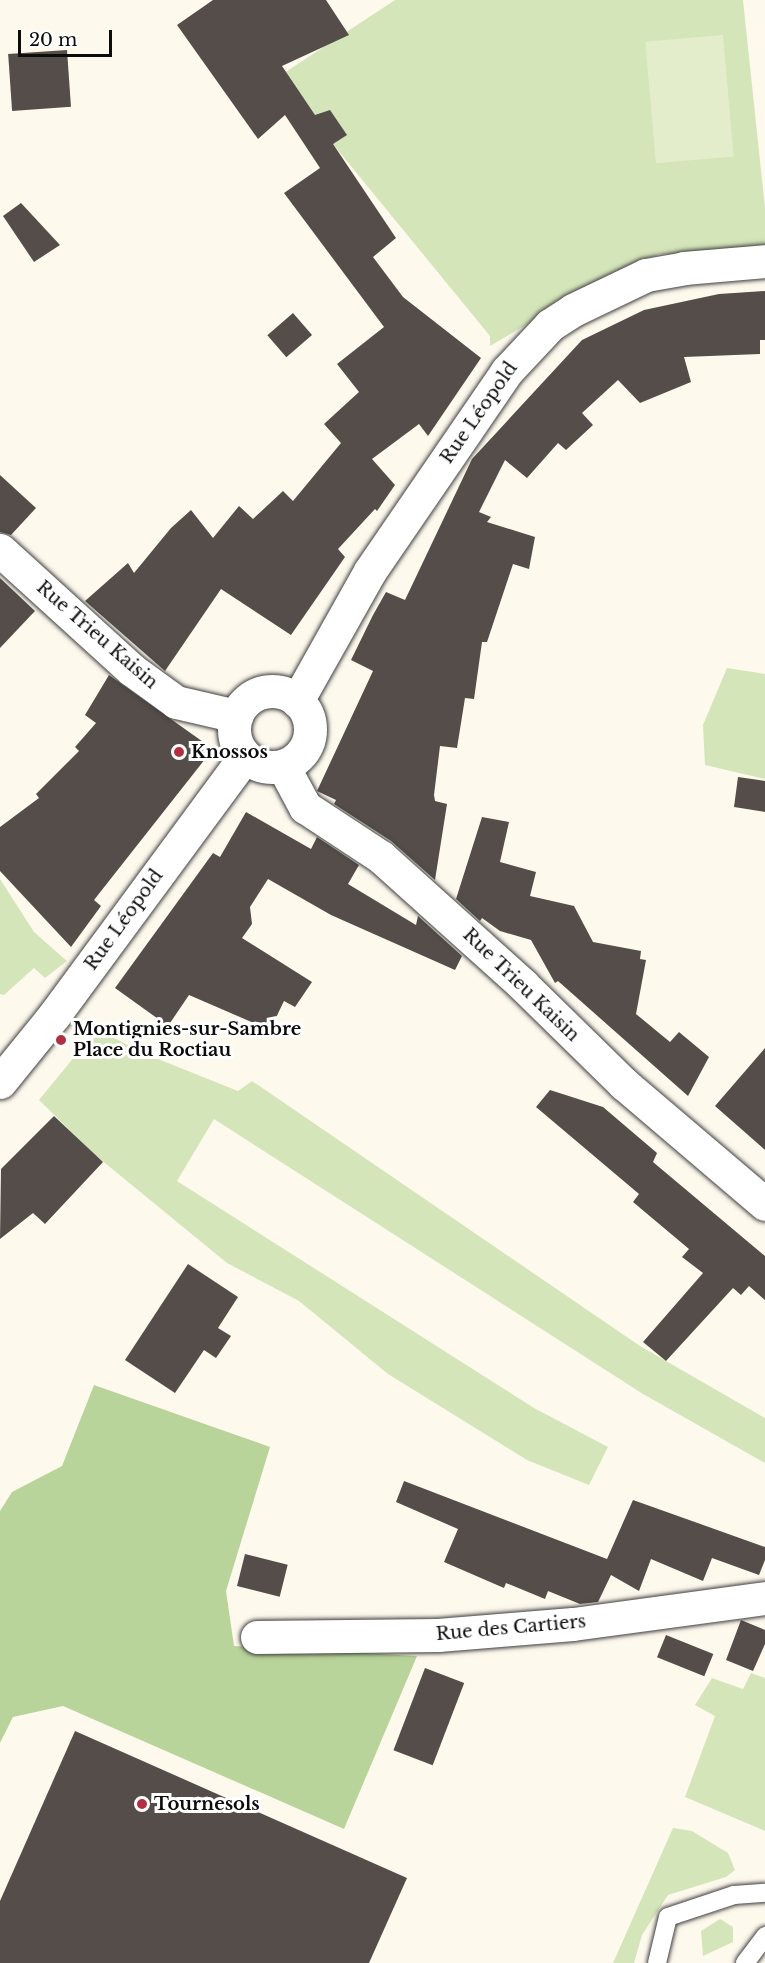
<!DOCTYPE html>
<html>
<head>
<meta charset="utf-8">
<style>
  body { margin:0 }
  #map { position:relative; width:765px; height:1963px; overflow:hidden; background:#fef9ed; font-family:"Libre Baskerville",serif }
  div>[style] { position:absolute }
  .green>* { inset:0; background:#d4e5ba }
  .forest>* { inset:0; background:#b9d49a }
  .pitch>* { inset:0; background:#e4edcb; transform-origin:0 0 }
  .building>* { inset:0; background:#544d4a; transform-origin:0 0 }
  .roads { filter:drop-shadow(0 0 2px #3f3f3f) drop-shadow(0 0 2px #3f3f3f) }
  .lane>* { height:18px; margin:-9px; padding:0 9px; transform-origin:9px; border-radius:9px; background:#fff }
  .street>* { height:33px; margin:-16.5px; padding:0 16.5px; transform-origin:16.5px; border-radius:16.5px; background:#fff }
  .street>.ring { margin:-16.5px; padding:0; box-sizing:content-box; background:none; border:33px solid #fff; border-radius:50% }
  .dots>* { width:16px; height:16px; translate:-50% -50%; box-sizing:border-box; border:3px solid #fff; border-radius:50% }
  span { translate:-50% -50%; white-space:nowrap; text-align:center; line-height:1.15; -webkit-text-stroke:6px #fff; paint-order:stroke }
  .street-label { font-size:18px; color:#0c0c0c }
  .poi-label { font-size:18px; color:#0c0c0c; font-weight:700 }
  .left { translate:0 -50%; text-align:left }
  .scale { position:absolute; left:18px; top:30px; width:94px; height:27px; box-sizing:border-box; border:3px solid #0c0c0c; border-top:0; padding-left:8px; font-size:18px; line-height:21px; white-space:nowrap; color:#0c0c0c; -webkit-text-stroke:4px #fff; paint-order:stroke }
</style>
</head>
<body>
<div id="map">
  <div class="green">
    <i style="clip-path:polygon(395px 0,743px 0,765px 208px,765px 245px,737px 255px,659px 254px,582px 292px,490px 346px,490px 336px,278px 77px)"></i>
    <i style="clip-path:polygon(727px 668px,765px 674px,765px 779px,705px 765px,703px 725px)"></i>
    <i style="clip-path:polygon(0 879px,34px 932px,67px 961px,45px 978px,34px 968px,4px 995px,0 994px)"></i>
    <i style="clip-path:polygon(97px 1029px,143px 1053px,238px 1091px,252px 1081px,640px 1346px,765px 1418px,765px 1463px,643px 1394px,214px 1119px,177px 1181px,534px 1408px,608px 1447px,589px 1485px,527px 1460px,388px 1374px,299px 1301px,227px 1263px,94px 1154px,39px 1100px)"></i>
    <i style="clip-path:polygon(751px 1673px,765px 1678px,765px 1831px,685px 1797px,715px 1716px,695px 1705px,712px 1678px,743px 1689px)"></i>
    <i style="clip-path:polygon(673px 1828px,692px 1831px,728px 1853px,735px 1870px,726px 1877px,668px 1895px,642px 1935px,634px 1963px,613px 1963px)"></i>
    <i style="clip-path:polygon(720px 1919px,733px 1927px,733px 1942px,703px 1956px,701px 1931px)"></i>
  </div>
  <div class="forest">
    <i style="clip-path:polygon(94px 1385px,270px 1447px,226px 1591px,234px 1646px,417px 1656px,344px 1829px,63px 1706px,13px 1717px,0 1743px,0 1511px,12px 1492px,62px 1466px)"></i>
  </div>
  <div class="pitch">
    <i style="left:723px;top:35px;width:122px;height:78px;rotate:85deg"></i>
  </div>
  <div class="building">
    <i style="clip-path:polygon(213px 0,326px 0,349px 35px,282px 66px,315px 115px,330px 110px,347px 135px,333px 144px,396px 238px,373px 257px,403px 297px,481px 358px,428px 436px,419px 424px,372px 459px,395px 485px,377px 511px,375px 509px,338px 549px,345px 557px,291px 635px,221px 589px,165px 671px,85px 601px,128px 563px,134px 573px,171px 528px,191px 510px,213px 538px,239px 506px,253px 519px,283px 491px,293px 501px,341px 443px,324px 424px,359px 392px,337px 364px,384px 327px,284px 193px,320px 168px,285px 115px,258px 139px,177px 25px)"></i>
    <i style="left:67px;top:50px;width:57px;height:59px;rotate:86deg"></i>
    <i style="clip-path:polygon(21px 203px,60px 245px,34px 262px,3px 216px)"></i>
    <i style="clip-path:polygon(765px 291px,765px 340px,760px 340px,760px 354px,684px 357px,691px 382px,640px 403px,618px 380px,582px 413px,593px 425px,566px 450px,558px 443px,527px 478px,505px 460px,479px 512px,491px 517px,487px 522px,535px 537px,529px 569px,513px 564px,487px 642px,482px 642px,474px 699px,465px 698px,457px 748px,440px 746px,434px 795px,435px 801px,447px 804px,435px 880px,391px 841px,334px 804px,336px 800px,317px 791px,373px 671px,351px 660px,373px 615px,386px 592px,405px 600px,472px 459px,582px 340px,644px 310px,719px 294px)"></i>
    <i style="left:293px;top:313px;width:29px;height:34px;rotate:49deg"></i>
    <i style="clip-path:polygon(0 475px,36px 508px,11px 535px,0 532px)"></i>
    <i style="clip-path:polygon(0 578px,35px 611px,0 648px)"></i>
    <i style="clip-path:polygon(109px 675px,213px 749px,94px 900px,101px 906px,71px 947px,0 871px,0 827px,39px 798px,36px 794px,79px 751px,75px 747px,96px 723px,85px 715px)"></i>
    <i style="clip-path:polygon(738px 777px,765px 781px,765px 812px,734px 807px)"></i>
    <i style="clip-path:polygon(246px 812px,311px 849px,317px 837px,359px 865px,348px 884px,416px 925px,418px 916px,462px 956px,455px 970px,331px 915px,268px 879px,250px 907px,252px 924px,242px 938px,312px 982px,295px 1007px,284px 1001px,270px 1030px,189px 995px,168px 1026px,115px 988px,213px 853px,220px 857px)"></i>
    <i style="clip-path:polygon(482px 817px,509px 822px,500px 862px,536px 872px,530px 896px,574px 906px,593px 942px,641px 951px,640px 959px,646px 960px,636px 1014px,670px 1042px,679px 1032px,709px 1057px,688px 1096px,558px 981px,555px 983px,531px 940px,500px 931px,482px 918px,480px 921px,456px 899px)"></i>
    <i style="clip-path:polygon(765px 1048px,765px 1150px,715px 1106px)"></i>
    <i style="clip-path:polygon(550px 1090px,603px 1107px,657px 1153px,653px 1162px,765px 1256px,765px 1300px,749px 1286px,741px 1295px,733px 1288px,666px 1361px,643px 1342px,703px 1273px,682px 1257px,689px 1249px,633px 1202px,639px 1194px,536px 1107px)"></i>
    <i style="clip-path:polygon(54px 1116px,103px 1162px,45px 1224px,33px 1213px,0 1239px,1px 1169px)"></i>
    <i style="clip-path:polygon(188px 1264px,238px 1297px,218px 1328px,231px 1336px,216px 1358px,204px 1350px,175px 1393px,125px 1360px)"></i>
    <i style="clip-path:polygon(404px 1481px,607px 1559px,633px 1500px,765px 1547px,765px 1560px,759px 1575px,712px 1558px,703px 1581px,651px 1559px,639px 1591px,611px 1575px,598px 1602px,580px 1604px,548px 1591px,545px 1599px,506px 1583px,504px 1588px,444px 1562px,458px 1529px,396px 1502px)"></i>
    <i style="left:245px;top:1554px;width:44px;height:33px;rotate:14deg"></i>
    <i style="clip-path:polygon(741px 1620px,765px 1630px,765px 1644px,753px 1671px,726px 1660px)"></i>
    <i style="left:666px;top:1635px;width:51px;height:24px;rotate:22deg"></i>
    <i style="left:425px;top:1668px;width:42px;height:88px;rotate:21deg"></i>
    <i style="clip-path:polygon(75px 1731px,407px 1878px,369px 1963px,0 1963px,0 1901px)"></i>
  </div>
  <div class="roads">
    <div class="lane">
      <i style="left:657px;top:1963px;width:47px;rotate:-76.6deg"></i>
      <i style="left:668px;top:1917px;width:70px;rotate:-18.4deg"></i>
      <i style="left:734px;top:1895px;width:31px;rotate:-4deg"></i>
      <i style="left:745px;top:1963px;width:34px;rotate:-53deg"></i>
    </div>
    <div class="street">
      <i style="left:0;top:550px;width:178px;rotate:42.3deg"></i>
      <i style="left:132px;top:670px;width:54px;rotate:36deg"></i>
      <i style="left:176px;top:702px;width:62px;rotate:13.1deg"></i>
      <i class="ring" style="left:234px;top:691px;width:43px;height:43px"></i>
      <i style="left:297px;top:701px;width:149px;rotate:-60.7deg"></i>
      <i style="left:370px;top:571px;width:242px;rotate:-55.6deg"></i>
      <i style="left:507px;top:371px;width:63px;rotate:-46.9deg"></i>
      <i style="left:550px;top:325px;width:27px;rotate:-33deg"></i>
      <i style="left:573px;top:310px;width:81px;rotate:-25.6deg"></i>
      <i style="left:646px;top:275px;width:39px;rotate:-10deg"></i>
      <i style="left:684px;top:268px;width:81px;rotate:-4.9deg"></i>
      <i style="left:283px;top:766px;width:47px;rotate:61.8deg"></i>
      <i style="left:305px;top:807px;width:91px;rotate:33.3deg"></i>
      <i style="left:381px;top:857px;width:191px;rotate:42deg"></i>
      <i style="left:523px;top:985px;width:141px;rotate:44.4deg"></i>
      <i style="left:624px;top:1084px;width:185px;rotate:40.4deg"></i>
      <i style="left:0;top:1082px;width:87px;rotate:-51deg"></i>
      <i style="left:55px;top:1014px;width:320px;rotate:-53.6deg"></i>
      <i style="left:257px;top:1637px;width:181px;rotate:-0.6deg"></i>
      <i style="left:438px;top:1635px;width:135px;rotate:-4.7deg"></i>
      <i style="left:573px;top:1624px;width:194px;rotate:-7.7deg"></i>
    </div>
  </div>
  <div class="dots">
    <i style="left:179px;top:752px;background:#b13040"></i>
    <i style="left:61px;top:1040px;background:#b13040"></i>
    <i style="left:142px;top:1804px;background:#b13040"></i>
  </div>
  <div class="street-label">
    <span style="left:479px;top:413px;rotate:-55deg">Rue Léopold</span>
    <span style="left:97px;top:635px;rotate:41deg">Rue Trieu Kaisin</span>
    <span style="left:124px;top:920px;rotate:-54deg">Rue Léopold</span>
    <span style="left:521px;top:985px;rotate:44deg">Rue Trieu Kaisin</span>
    <span style="left:511px;top:1628px;rotate:-5deg">Rue des Cartiers</span>
  </div>
  <div class="poi-label">
    <span class="left" style="left:191px;top:752px">Knossos</span>
    <span class="left" style="left:73px;top:1040px">Montignies-sur-Sambre<br>Place du Roctiau</span>
    <span class="left" style="left:154px;top:1804px">Tournesols</span>
  </div>
  <div class="scale">20 m</div>
</div>
</body>
</html>
